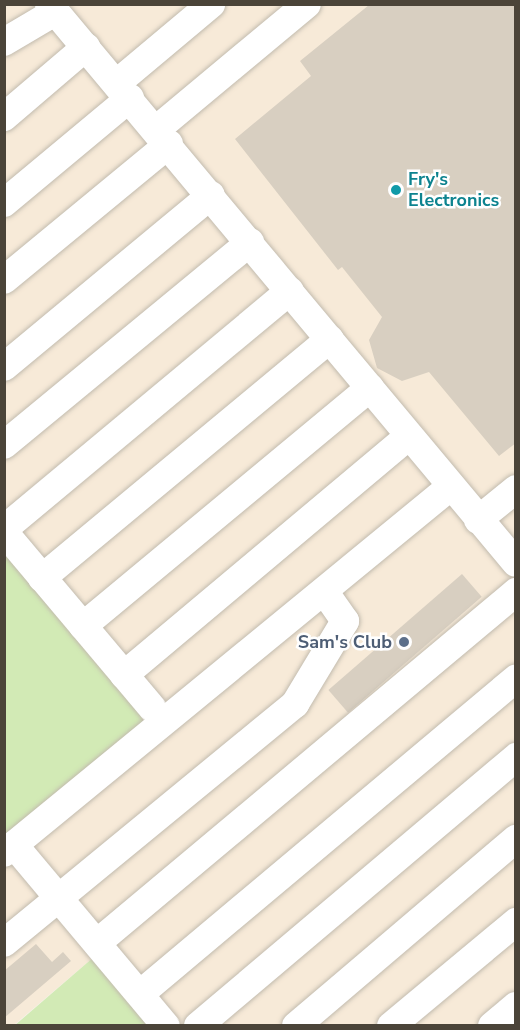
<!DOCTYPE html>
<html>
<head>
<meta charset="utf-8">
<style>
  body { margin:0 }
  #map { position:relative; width:520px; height:1030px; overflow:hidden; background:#f6f3ec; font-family:"Nunito Sans",sans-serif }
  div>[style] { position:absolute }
  .commercial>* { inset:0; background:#f7ead8 }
  .green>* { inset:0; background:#d2eab5 }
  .building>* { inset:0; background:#d8cfc1; transform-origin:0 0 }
  .roads { filter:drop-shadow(0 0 2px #c2bbae) drop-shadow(0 0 2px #c2bbae) }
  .minor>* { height:28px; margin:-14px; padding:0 14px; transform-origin:14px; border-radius:14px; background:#fff }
  .dots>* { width:16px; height:16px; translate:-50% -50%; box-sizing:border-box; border:3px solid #fff; border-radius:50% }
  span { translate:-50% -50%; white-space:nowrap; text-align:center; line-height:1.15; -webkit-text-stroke:5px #fff; paint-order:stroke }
  .culture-label { font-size:18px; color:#0d838f; font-weight:700 }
  .left { translate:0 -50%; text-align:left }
  .service-label { font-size:18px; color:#4e5e75; font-weight:700 }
  .right { translate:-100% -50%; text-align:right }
  .frame { position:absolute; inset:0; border:6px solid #4b4439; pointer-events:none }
</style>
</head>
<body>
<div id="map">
  <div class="commercial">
    <i style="clip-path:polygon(5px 5px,515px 5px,515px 1025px,154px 1025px,95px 956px,14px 1025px,5px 1026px)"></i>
  </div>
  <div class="green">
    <i style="clip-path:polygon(4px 544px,151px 718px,4px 841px)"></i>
    <i style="clip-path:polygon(95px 956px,154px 1026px,14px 1026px)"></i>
  </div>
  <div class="building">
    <i style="clip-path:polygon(369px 5px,516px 5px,516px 443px,499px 456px,429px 372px,402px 381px,377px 368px,369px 340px,382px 317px,342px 267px,338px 270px,235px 139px,311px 76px,300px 61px)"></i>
    <i style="left:462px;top:574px;width:30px;height:177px;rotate:49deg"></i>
    <i style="clip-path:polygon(36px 944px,52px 962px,63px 952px,71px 961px,4px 1018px,4px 971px)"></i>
  </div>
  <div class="roads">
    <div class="minor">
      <i style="left:49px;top:4px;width:728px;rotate:50.12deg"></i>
      <i style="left:4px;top:42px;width:59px;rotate:-30.5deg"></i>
      <i style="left:117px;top:83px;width:123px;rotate:-40deg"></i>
      <i style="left:4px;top:117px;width:108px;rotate:-40.5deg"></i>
      <i style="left:157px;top:129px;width:195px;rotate:-39.8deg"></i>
      <i style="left:4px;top:203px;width:164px;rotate:-39.8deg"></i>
      <i style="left:4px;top:280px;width:214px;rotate:-39.5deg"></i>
      <i style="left:4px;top:367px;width:269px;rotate:-39.7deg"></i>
      <i style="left:4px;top:445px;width:319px;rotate:-39.5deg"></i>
      <i style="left:478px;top:520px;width:49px;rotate:-39.2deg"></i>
      <i style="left:4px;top:529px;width:372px;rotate:-39.8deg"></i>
      <i style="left:4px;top:532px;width:230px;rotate:49.9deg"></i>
      <i style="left:42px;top:578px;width:374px;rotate:-39.7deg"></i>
      <i style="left:83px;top:626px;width:373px;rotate:-39.7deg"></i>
      <i style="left:124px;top:675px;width:372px;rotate:-40deg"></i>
      <i style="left:14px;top:845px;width:236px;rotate:50deg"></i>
      <i style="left:4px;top:853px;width:577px;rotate:-39.37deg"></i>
      <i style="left:4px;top:943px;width:377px;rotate:-39.4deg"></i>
      <i style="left:295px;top:704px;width:97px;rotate:-58.9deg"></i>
      <i style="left:345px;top:621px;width:35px;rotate:-125deg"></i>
      <i style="left:97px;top:943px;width:547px;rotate:-39.95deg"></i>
      <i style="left:140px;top:994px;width:491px;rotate:-40deg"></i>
      <i style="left:198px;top:1026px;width:417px;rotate:-40.2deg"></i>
      <i style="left:296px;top:1026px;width:289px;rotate:-40.4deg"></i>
      <i style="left:391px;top:1026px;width:163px;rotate:-39.8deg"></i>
      <i style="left:492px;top:1026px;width:31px;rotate:-40deg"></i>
    </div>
  </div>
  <div class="dots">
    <i style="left:396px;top:190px;background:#0f9aa8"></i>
    <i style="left:404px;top:642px;background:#5c6f8a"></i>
  </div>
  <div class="culture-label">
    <span class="left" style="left:408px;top:190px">Fry's<br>Electronics</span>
  </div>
  <div class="service-label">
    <span class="right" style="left:392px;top:642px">Sam's Club</span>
  </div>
  <div class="frame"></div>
</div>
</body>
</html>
